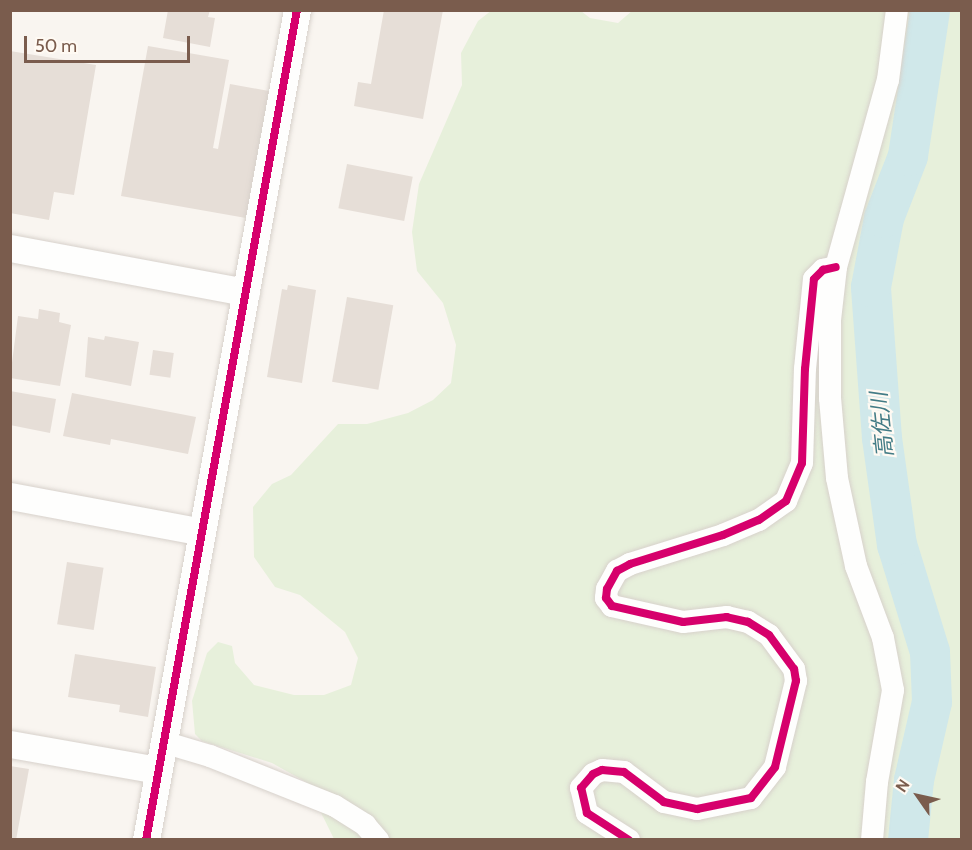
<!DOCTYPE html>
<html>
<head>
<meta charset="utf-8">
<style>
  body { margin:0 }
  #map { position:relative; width:972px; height:850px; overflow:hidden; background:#f9f5f0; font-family:Cabin,"Noto Sans JP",sans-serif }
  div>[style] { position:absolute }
  .green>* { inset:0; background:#e7f0db }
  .river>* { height:40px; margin:-20px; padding:0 20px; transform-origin:20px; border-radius:20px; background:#d0e8ea }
  .building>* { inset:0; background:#e6ded7; transform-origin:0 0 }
  .roads { filter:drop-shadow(0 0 2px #d7d1cb) drop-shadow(0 0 2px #d7d1cb) }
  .minor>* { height:22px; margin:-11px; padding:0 11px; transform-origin:11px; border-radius:11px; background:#fefefd }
  .tertiary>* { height:27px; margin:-13.5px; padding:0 13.5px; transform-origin:13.5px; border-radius:13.5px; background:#fefefd }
  .cycleway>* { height:8px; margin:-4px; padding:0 4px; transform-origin:4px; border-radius:4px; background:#d6006c }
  span { translate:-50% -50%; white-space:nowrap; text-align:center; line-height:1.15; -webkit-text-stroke:4.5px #fffaf3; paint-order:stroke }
  .water-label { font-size:22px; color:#437c86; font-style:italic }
  .frame { position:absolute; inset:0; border:12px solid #7a5c4d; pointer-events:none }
  .north { position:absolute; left:888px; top:766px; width:60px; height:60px; -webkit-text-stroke:4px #fffaf3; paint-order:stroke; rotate:304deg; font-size:16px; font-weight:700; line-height:24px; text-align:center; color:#7a5c4d }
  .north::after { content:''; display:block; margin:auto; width:21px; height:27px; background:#7a5c4d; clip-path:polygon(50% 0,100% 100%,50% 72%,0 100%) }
  .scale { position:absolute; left:24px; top:36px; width:166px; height:27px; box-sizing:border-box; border:3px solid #7a5c4d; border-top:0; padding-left:8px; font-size:18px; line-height:21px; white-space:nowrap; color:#7a5c4d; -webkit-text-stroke:4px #fffaf3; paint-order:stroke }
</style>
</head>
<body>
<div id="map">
  <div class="green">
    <i style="clip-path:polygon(492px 10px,581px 11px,590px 18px,618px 23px,633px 10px,961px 11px,961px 839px,334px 839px,306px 782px,272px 763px,202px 741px,195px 734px,192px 701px,207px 653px,218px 642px,232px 646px,235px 663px,254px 685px,294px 695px,324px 695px,351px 685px,358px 658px,345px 632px,300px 595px,275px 587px,254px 557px,253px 507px,272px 484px,291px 475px,338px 424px,367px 424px,408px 413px,433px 400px,451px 383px,456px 345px,443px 303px,417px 271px,412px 232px,419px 184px,462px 85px,461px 53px,478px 21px)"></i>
  </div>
  <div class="river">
    <i style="left:908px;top:840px;width:60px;rotate:-84.3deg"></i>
    <i style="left:914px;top:780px;width:80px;rotate:-77deg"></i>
    <i style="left:932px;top:702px;width:50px;rotate:-92.3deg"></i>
    <i style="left:930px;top:652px;width:112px;rotate:-107.1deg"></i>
    <i style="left:897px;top:545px;width:108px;rotate:-98deg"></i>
    <i style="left:882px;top:438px;width:151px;rotate:-94.2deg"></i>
    <i style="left:871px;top:287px;width:70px;rotate:-79.3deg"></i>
    <i style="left:884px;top:218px;width:66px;rotate:-68.8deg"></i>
    <i style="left:908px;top:156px;width:148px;rotate:-81.4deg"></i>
  </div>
  <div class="building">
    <i style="clip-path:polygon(168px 10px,210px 10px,208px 17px,215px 18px,210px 47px,163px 38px)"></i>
    <i style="clip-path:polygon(384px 10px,443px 10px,423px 119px,354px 106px,358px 82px,371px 84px)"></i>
    <i style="clip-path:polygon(148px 46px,229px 60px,213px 148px,218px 149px,230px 84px,269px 91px,246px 218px,121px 196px)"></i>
    <i style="clip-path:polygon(10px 51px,96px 65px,74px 195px,54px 192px,49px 220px,10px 213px)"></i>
    <i style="left:347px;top:164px;width:67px;height:45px;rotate:11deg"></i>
    <i style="clip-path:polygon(288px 285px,316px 290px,302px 383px,267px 377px,282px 289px,287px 290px)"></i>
    <i style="left:347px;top:297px;width:47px;height:86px;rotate:10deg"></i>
    <i style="clip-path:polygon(39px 309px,60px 313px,59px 322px,71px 325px,60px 386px,10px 378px,18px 316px,38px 319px)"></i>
    <i style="clip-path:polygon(105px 336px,139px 342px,131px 386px,85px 377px,88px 337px,104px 340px)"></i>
    <i style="left:153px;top:350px;width:21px;height:25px;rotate:8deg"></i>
    <i style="clip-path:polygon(10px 391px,56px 399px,50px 433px,10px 425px)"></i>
    <i style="clip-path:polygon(72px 393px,196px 417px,188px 454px,111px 439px,110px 445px,63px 436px)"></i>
    <i style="left:67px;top:562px;width:37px;height:63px;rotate:9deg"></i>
    <i style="clip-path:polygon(75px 654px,156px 667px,148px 717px,119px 712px,120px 705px,68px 697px)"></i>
    <i style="clip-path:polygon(10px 766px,29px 769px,16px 840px,10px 840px)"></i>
  </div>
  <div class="roads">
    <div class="minor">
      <i style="left:163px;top:742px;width:49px;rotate:16.6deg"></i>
      <i style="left:210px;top:756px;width:135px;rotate:21.8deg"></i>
      <i style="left:335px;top:806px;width:36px;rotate:32deg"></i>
      <i style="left:365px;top:825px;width:20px;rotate:49deg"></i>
      <i style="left:629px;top:840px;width:50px;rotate:-147.3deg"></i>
      <i style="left:587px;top:813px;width:26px;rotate:-103deg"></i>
      <i style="left:581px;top:788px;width:18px;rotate:-49deg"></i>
      <i style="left:593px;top:774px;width:10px;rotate:-24deg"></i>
      <i style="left:602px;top:770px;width:22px;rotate:5deg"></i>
      <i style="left:624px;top:772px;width:50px;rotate:36.9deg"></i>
      <i style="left:664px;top:802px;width:34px;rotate:12deg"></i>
      <i style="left:697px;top:809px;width:55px;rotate:-11.5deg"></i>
      <i style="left:751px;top:798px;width:39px;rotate:-52deg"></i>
      <i style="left:775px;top:767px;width:89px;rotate:-76.3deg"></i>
      <i style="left:796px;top:681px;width:12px;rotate:-99deg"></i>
      <i style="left:794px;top:669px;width:42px;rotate:-126.3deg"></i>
      <i style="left:769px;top:635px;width:25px;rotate:-148deg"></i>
      <i style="left:748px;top:622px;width:22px;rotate:-167deg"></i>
      <i style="left:727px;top:617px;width:44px;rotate:173.5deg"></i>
      <i style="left:683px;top:622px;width:73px;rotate:-167.3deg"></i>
      <i style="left:612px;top:606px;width:10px;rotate:-127deg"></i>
      <i style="left:606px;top:598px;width:9px;rotate:-84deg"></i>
      <i style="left:607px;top:589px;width:21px;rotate:-61deg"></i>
      <i style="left:617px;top:571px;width:15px;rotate:-28deg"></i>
      <i style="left:630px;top:564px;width:97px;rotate:-17.3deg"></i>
      <i style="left:723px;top:535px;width:39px;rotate:-23deg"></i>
      <i style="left:759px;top:520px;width:33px;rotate:-35deg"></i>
      <i style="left:786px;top:501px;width:41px;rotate:-67.2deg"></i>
      <i style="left:802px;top:463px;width:94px;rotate:-88.2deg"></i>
      <i style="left:805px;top:369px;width:90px;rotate:-84.3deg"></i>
      <i style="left:814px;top:279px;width:13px;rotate:-45deg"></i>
      <i style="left:823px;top:270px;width:13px;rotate:-13deg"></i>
      <i style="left:872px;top:840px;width:58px;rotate:-85.1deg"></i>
      <i style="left:877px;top:782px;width:93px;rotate:-80.1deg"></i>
      <i style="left:893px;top:690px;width:53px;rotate:-100.9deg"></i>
      <i style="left:883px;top:638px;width:77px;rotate:-110.6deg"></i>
      <i style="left:856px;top:566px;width:90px;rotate:-102.2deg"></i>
      <i style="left:837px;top:478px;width:80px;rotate:-95deg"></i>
      <i style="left:830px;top:398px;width:78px;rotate:-90deg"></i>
      <i style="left:830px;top:320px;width:53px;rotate:-83.5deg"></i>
      <i style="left:836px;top:267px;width:194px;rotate:-74.5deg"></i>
      <i style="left:888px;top:80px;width:71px;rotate:-82.7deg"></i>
    </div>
    <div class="tertiary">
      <i style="left:10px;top:248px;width:240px;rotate:10.6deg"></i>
      <i style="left:10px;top:496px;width:195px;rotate:10.6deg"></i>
      <i style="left:10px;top:744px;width:150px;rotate:10deg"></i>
      <i style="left:146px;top:840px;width:844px;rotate:-79.69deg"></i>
    </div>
  </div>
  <div class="cycleway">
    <i style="left:146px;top:840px;width:844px;rotate:-79.69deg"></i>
    <i style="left:629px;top:840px;width:50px;rotate:-147.3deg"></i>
    <i style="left:587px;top:813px;width:26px;rotate:-103deg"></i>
    <i style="left:581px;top:788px;width:18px;rotate:-49deg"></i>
    <i style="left:593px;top:774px;width:10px;rotate:-24deg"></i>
    <i style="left:602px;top:770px;width:22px;rotate:5deg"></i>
    <i style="left:624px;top:772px;width:50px;rotate:36.9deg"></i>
    <i style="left:664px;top:802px;width:34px;rotate:12deg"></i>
    <i style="left:697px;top:809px;width:55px;rotate:-11.5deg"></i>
    <i style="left:751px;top:798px;width:39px;rotate:-52deg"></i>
    <i style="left:775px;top:767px;width:89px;rotate:-76.3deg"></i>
    <i style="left:796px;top:681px;width:12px;rotate:-99deg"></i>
    <i style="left:794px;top:669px;width:42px;rotate:-126.3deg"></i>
    <i style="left:769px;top:635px;width:25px;rotate:-148deg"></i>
    <i style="left:748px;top:622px;width:22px;rotate:-167deg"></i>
    <i style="left:727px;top:617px;width:44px;rotate:173.5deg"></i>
    <i style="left:683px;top:622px;width:73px;rotate:-167.3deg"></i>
    <i style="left:612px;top:606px;width:10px;rotate:-127deg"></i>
    <i style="left:606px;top:598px;width:9px;rotate:-84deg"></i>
    <i style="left:607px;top:589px;width:21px;rotate:-61deg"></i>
    <i style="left:617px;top:571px;width:15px;rotate:-28deg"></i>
    <i style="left:630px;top:564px;width:97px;rotate:-17.3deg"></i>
    <i style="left:723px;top:535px;width:39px;rotate:-23deg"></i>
    <i style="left:759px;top:520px;width:33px;rotate:-35deg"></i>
    <i style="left:786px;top:501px;width:41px;rotate:-67.2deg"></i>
    <i style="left:802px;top:463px;width:94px;rotate:-88.2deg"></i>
    <i style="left:805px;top:369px;width:90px;rotate:-84.3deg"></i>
    <i style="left:814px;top:279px;width:13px;rotate:-45deg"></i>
    <i style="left:823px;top:270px;width:13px;rotate:-13deg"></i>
  </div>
  <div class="water-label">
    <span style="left:882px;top:425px;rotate:-96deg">高佐川</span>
  </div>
  <div class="frame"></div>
  <div class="north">N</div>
  <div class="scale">50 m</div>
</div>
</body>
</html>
